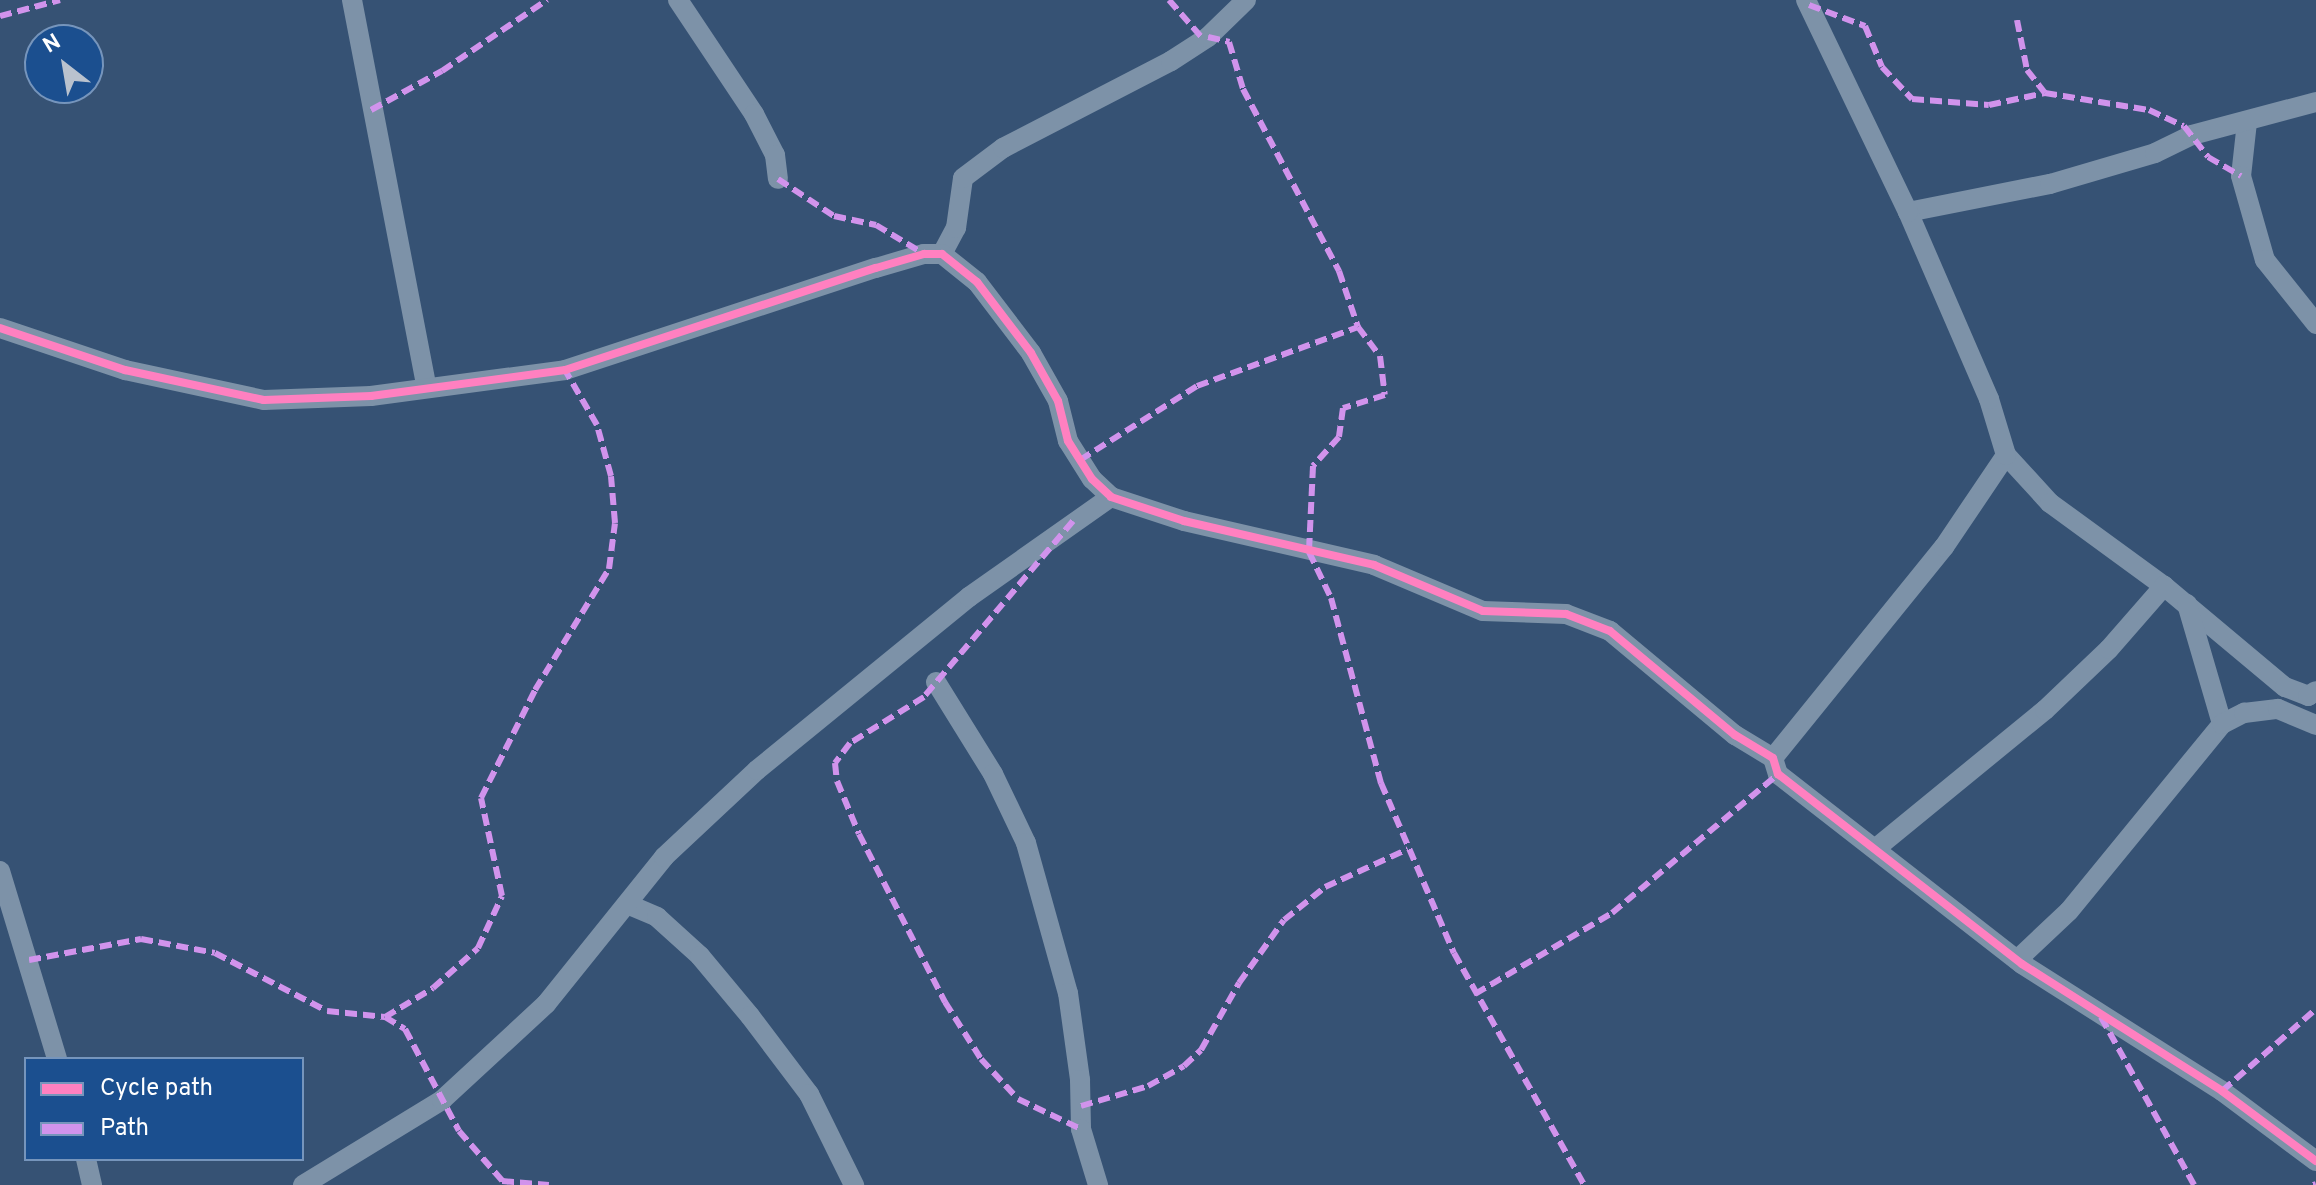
<!DOCTYPE html>
<html>
<head>
<meta charset="utf-8">
<style>
  body { margin:0 }
  #map { position:relative; width:2316px; height:1185px; overflow:hidden; background:#365274; font-family:Overpass,sans-serif }
  div>[style] { position:absolute }
  .street>* { height:20px; margin:-10px; padding:0 10px; transform-origin:10px; border-radius:10px; background:#7d92a8 }
  .quiet>* { height:6px; margin-top:-3px; transform-origin:0; background:repeating-linear-gradient(90deg,#d193ec 0 12px,transparent 0 18px) }
  .cycleway>* { height:8px; margin:-4px; padding:0 4px; transform-origin:4px; border-radius:4px; background:#ff80c0 }
  span { translate:-50% -50%; white-space:nowrap; text-align:center; line-height:1.15; -webkit-text-stroke:6px #1b4f8f; paint-order:stroke }
  .legend { position:absolute; left:24px; top:1057px; width:280px; height:104px; box-sizing:border-box; background:#1b4f8f; border:2px solid #7695bc; margin:0; padding:10px 14px; list-style:none; font-size:24px; color:#fff }
  .legend li { display:flex; align-items:center; gap:16px; height:40px }
  .legend b { width:40px; border:2px solid #7695bc }
  .north { position:absolute; left:24px; top:24px; width:80px; height:80px; box-sizing:border-box; background:#1b4f8f; border:2px solid #7695bc; border-radius:50%; rotate:329deg; font-size:22px; font-weight:700; line-height:32px; text-align:center; color:#fff }
  .north::after { content:''; display:block; margin:auto; width:28px; height:36px; background:#b9c2ce; clip-path:polygon(50% 0,100% 100%,50% 72%,0 100%) }
</style>
</head>
<body>
<div id="map">
  <div class="street">
    <i style="left:352px;top:0;width:393px;rotate:79.1deg"></i>
    <i style="left:678px;top:0;width:137px;rotate:56.3deg"></i>
    <i style="left:754px;top:114px;width:46px;rotate:62.9deg"></i>
    <i style="left:775px;top:155px;width:24px;rotate:83deg"></i>
    <i style="left:2247px;top:122px;width:54px;rotate:96.3deg"></i>
    <i style="left:2241px;top:176px;width:87px;rotate:74.1deg"></i>
    <i style="left:2265px;top:260px;width:82px;rotate:51.4deg"></i>
    <i style="left:1908px;top:212px;width:145px;rotate:-11.2deg"></i>
    <i style="left:2050px;top:184px;width:109px;rotate:-16.4deg"></i>
    <i style="left:2155px;top:153px;width:41px;rotate:-25.9deg"></i>
    <i style="left:2192px;top:135px;width:128px;rotate:-14.9deg"></i>
    <i style="left:942px;top:254px;width:30px;rotate:-62deg"></i>
    <i style="left:956px;top:228px;width:50px;rotate:-82deg"></i>
    <i style="left:963px;top:178px;width:50px;rotate:-36.9deg"></i>
    <i style="left:1003px;top:148px;width:189px;rotate:-27.4deg"></i>
    <i style="left:1171px;top:61px;width:44px;rotate:-33deg"></i>
    <i style="left:1208px;top:37px;width:53px;rotate:-44.2deg"></i>
    <i style="left:0;top:328px;width:132px;rotate:18.6deg"></i>
    <i style="left:125px;top:370px;width:142px;rotate:12.2deg"></i>
    <i style="left:264px;top:400px;width:107px;rotate:-2.1deg"></i>
    <i style="left:371px;top:396px;width:196px;rotate:-7.6deg"></i>
    <i style="left:565px;top:370px;width:327px;rotate:-18.2deg"></i>
    <i style="left:876px;top:268px;width:50px;rotate:-16.3deg"></i>
    <i style="left:924px;top:254px;width:18px"></i>
    <i style="left:942px;top:254px;width:45px;rotate:38.7deg"></i>
    <i style="left:977px;top:282px;width:89px;rotate:52.7deg"></i>
    <i style="left:1031px;top:353px;width:55px;rotate:60.6deg"></i>
    <i style="left:1058px;top:401px;width:41px;rotate:76deg"></i>
    <i style="left:1068px;top:441px;width:45px;rotate:57.7deg"></i>
    <i style="left:1092px;top:479px;width:26px;rotate:43deg"></i>
    <i style="left:1111px;top:497px;width:77px;rotate:18.2deg"></i>
    <i style="left:1184px;top:521px;width:195px;rotate:13deg"></i>
    <i style="left:1374px;top:565px;width:118px;rotate:22.9deg"></i>
    <i style="left:1483px;top:611px;width:83px;rotate:2.1deg"></i>
    <i style="left:1566px;top:614px;width:47px;rotate:21.1deg"></i>
    <i style="left:1610px;top:631px;width:163px;rotate:39.8deg"></i>
    <i style="left:1735px;top:735px;width:44px;rotate:31.2deg"></i>
    <i style="left:1773px;top:758px;width:17px;rotate:73deg"></i>
    <i style="left:1778px;top:774px;width:309px;rotate:37.9deg"></i>
    <i style="left:2022px;top:964px;width:237px;rotate:32.4deg"></i>
    <i style="left:2222px;top:1091px;width:117px;rotate:36.7deg"></i>
    <i style="left:2006px;top:455px;width:65px;rotate:47.5deg"></i>
    <i style="left:2050px;top:503px;width:141px;rotate:36.1deg"></i>
    <i style="left:2164px;top:586px;width:158px;rotate:39.9deg"></i>
    <i style="left:2285px;top:687px;width:25px;rotate:21deg"></i>
    <i style="left:2308px;top:696px;width:9px;rotate:-32deg"></i>
    <i style="left:2187px;top:604px;width:125px;rotate:73.7deg"></i>
    <i style="left:936px;top:682px;width:108px;rotate:58.2deg"></i>
    <i style="left:993px;top:774px;width:76px;rotate:64.4deg"></i>
    <i style="left:1026px;top:843px;width:156px;rotate:74.4deg"></i>
    <i style="left:1068px;top:993px;width:88px;rotate:82.1deg"></i>
    <i style="left:1080px;top:1080px;width:49px;rotate:88.8deg"></i>
    <i style="left:1081px;top:1129px;width:59px;rotate:73.1deg"></i>
    <i style="left:1773px;top:758px;width:272px;rotate:-51deg"></i>
    <i style="left:1944px;top:547px;width:111px;rotate:-56deg"></i>
    <i style="left:2006px;top:455px;width:59px;rotate:-106.9deg"></i>
    <i style="left:1989px;top:399px;width:204px;rotate:-113.4deg"></i>
    <i style="left:1908px;top:212px;width:235px;rotate:-115.7deg"></i>
    <i style="left:1875px;top:849px;width:220px;rotate:-39.3deg"></i>
    <i style="left:2045px;top:710px;width:88px;rotate:-43.6deg"></i>
    <i style="left:2109px;top:649px;width:84px;rotate:-48.9deg"></i>
    <i style="left:0;top:871px;width:196px;rotate:73.1deg"></i>
    <i style="left:627px;top:904px;width:33px;rotate:23deg"></i>
    <i style="left:657px;top:917px;width:58px;rotate:42.2deg"></i>
    <i style="left:700px;top:956px;width:78px;rotate:50.2deg"></i>
    <i style="left:750px;top:1016px;width:98px;rotate:52.9deg"></i>
    <i style="left:809px;top:1094px;width:102px;rotate:63.7deg"></i>
    <i style="left:2017px;top:960px;width:71px;rotate:-43.3deg"></i>
    <i style="left:2069px;top:911px;width:242px;rotate:-50.7deg"></i>
    <i style="left:2222px;top:724px;width:25px;rotate:-27deg"></i>
    <i style="left:2244px;top:713px;width:34px;rotate:-7deg"></i>
    <i style="left:2278px;top:709px;width:41px;rotate:22.8deg"></i>
    <i style="left:86px;top:1159px;width:27px;rotate:77deg"></i>
    <i style="left:303px;top:1185px;width:163px;rotate:-31.4deg"></i>
    <i style="left:442px;top:1100px;width:142px;rotate:-42.7deg"></i>
    <i style="left:546px;top:1004px;width:189px;rotate:-51.2deg"></i>
    <i style="left:664px;top:857px;width:127px;rotate:-43.1deg"></i>
    <i style="left:757px;top:770px;width:274px;rotate:-39.2deg"></i>
    <i style="left:969px;top:597px;width:174px;rotate:-35.2deg"></i>
  </div>
  <div class="quiet">
    <i style="left:1169px;top:0;width:53px;rotate:48.8deg"></i>
    <i style="left:1809px;top:5px;width:60px;rotate:20.6deg"></i>
    <i style="left:1865px;top:26px;width:44px;rotate:67.5deg"></i>
    <i style="left:1882px;top:67px;width:44px;rotate:46.8deg"></i>
    <i style="left:1912px;top:99px;width:77px;rotate:4.5deg"></i>
    <i style="left:1989px;top:105px;width:57px;rotate:-12.1deg"></i>
    <i style="left:2045px;top:93px;width:105px;rotate:9.3deg"></i>
    <i style="left:2149px;top:110px;width:38px;rotate:25deg"></i>
    <i style="left:2184px;top:126px;width:39px;rotate:52deg"></i>
    <i style="left:2208px;top:157px;width:38px;rotate:30deg"></i>
    <i style="left:0;top:16px;width:62px;rotate:-14.9deg"></i>
    <i style="left:2017px;top:20px;width:51px;rotate:78.7deg"></i>
    <i style="left:2027px;top:70px;width:29px;rotate:52deg"></i>
    <i style="left:1208px;top:37px;width:22px;rotate:13deg"></i>
    <i style="left:1229px;top:42px;width:49px;rotate:73.4deg"></i>
    <i style="left:1243px;top:89px;width:206px;rotate:62.2deg"></i>
    <i style="left:1339px;top:271px;width:59px;rotate:71.3deg"></i>
    <i style="left:1358px;top:327px;width:36px;rotate:53deg"></i>
    <i style="left:1380px;top:356px;width:39px;rotate:83deg"></i>
    <i style="left:1385px;top:395px;width:44px;rotate:162.8deg"></i>
    <i style="left:1343px;top:408px;width:29px;rotate:98deg"></i>
    <i style="left:1339px;top:437px;width:39px;rotate:132deg"></i>
    <i style="left:1313px;top:466px;width:86px;rotate:92.7deg"></i>
    <i style="left:1309px;top:552px;width:51px;rotate:64.4deg"></i>
    <i style="left:1331px;top:598px;width:192px;rotate:74.9deg"></i>
    <i style="left:1381px;top:783px;width:185px;rotate:66.8deg"></i>
    <i style="left:1454px;top:953px;width:266px;rotate:60.7deg"></i>
    <i style="left:371px;top:110px;width:81px;rotate:-28.8deg"></i>
    <i style="left:442px;top:71px;width:127px;rotate:-34.1deg"></i>
    <i style="left:778px;top:179px;width:67px;rotate:33.5deg"></i>
    <i style="left:834px;top:216px;width:43px;rotate:12.1deg"></i>
    <i style="left:876px;top:225px;width:56px;rotate:31.1deg"></i>
    <i style="left:1080px;top:460px;width:138px;rotate:-32.3deg"></i>
    <i style="left:1197px;top:386px;width:171px;rotate:-20.1deg"></i>
    <i style="left:1073px;top:521px;width:231px;rotate:130.3deg"></i>
    <i style="left:924px;top:697px;width:87px;rotate:148.1deg"></i>
    <i style="left:850px;top:743px;width:25px;rotate:127deg"></i>
    <i style="left:835px;top:763px;width:18px;rotate:84deg"></i>
    <i style="left:837px;top:781px;width:57px;rotate:67.5deg"></i>
    <i style="left:859px;top:834px;width:189px;rotate:62.9deg"></i>
    <i style="left:945px;top:1002px;width:67px;rotate:57.7deg"></i>
    <i style="left:981px;top:1059px;width:54px;rotate:47.2deg"></i>
    <i style="left:1018px;top:1099px;width:70px;rotate:25.5deg"></i>
    <i style="left:29px;top:960px;width:114px;rotate:-10.6deg"></i>
    <i style="left:141px;top:939px;width:75px;rotate:10.7deg"></i>
    <i style="left:215px;top:953px;width:126px;rotate:27.4deg"></i>
    <i style="left:327px;top:1011px;width:58px;rotate:5.9deg"></i>
    <i style="left:385px;top:1017px;width:23px;rotate:31deg"></i>
    <i style="left:405px;top:1029px;width:115px;rotate:62.1deg"></i>
    <i style="left:459px;top:1131px;width:72px;rotate:49deg"></i>
    <i style="left:1475px;top:994px;width:159px;rotate:-30.6deg"></i>
    <i style="left:1612px;top:913px;width:217px;rotate:-39.9deg"></i>
    <i style="left:385px;top:1017px;width:56px;rotate:-31.1deg"></i>
    <i style="left:433px;top:988px;width:60px;rotate:-41.6deg"></i>
    <i style="left:478px;top:948px;width:57px;rotate:-65.2deg"></i>
    <i style="left:502px;top:896px;width:100px;rotate:-102.1deg"></i>
    <i style="left:481px;top:798px;width:121px;rotate:-63.4deg"></i>
    <i style="left:535px;top:690px;width:142px;rotate:-58.6deg"></i>
    <i style="left:609px;top:569px;width:46px;rotate:-82.6deg"></i>
    <i style="left:615px;top:523px;width:47px;rotate:-94.9deg"></i>
    <i style="left:611px;top:476px;width:53px;rotate:-105.4deg"></i>
    <i style="left:597px;top:425px;width:64px;rotate:-120.2deg"></i>
    <i style="left:2101px;top:1017px;width:192px;rotate:61deg"></i>
    <i style="left:2222px;top:1091px;width:125px;rotate:-41.1deg"></i>
    <i style="left:1081px;top:1106px;width:70px;rotate:-16.6deg"></i>
    <i style="left:1148px;top:1086px;width:41px;rotate:-29.1deg"></i>
    <i style="left:1184px;top:1066px;width:23px;rotate:-43deg"></i>
    <i style="left:1201px;top:1050px;width:77px;rotate:-60.4deg"></i>
    <i style="left:1239px;top:983px;width:77px;rotate:-54.5deg"></i>
    <i style="left:1284px;top:920px;width:53px;rotate:-38.8deg"></i>
    <i style="left:1325px;top:887px;width:91px;rotate:-24.6deg"></i>
    <i style="left:502px;top:1181px;width:47px;rotate:4.9deg"></i>
    <i style="left:2313px;top:1185px;width:3px;rotate:-18deg"></i>
  </div>
  <div class="cycleway">
    <i style="left:0;top:328px;width:132px;rotate:18.6deg"></i>
    <i style="left:125px;top:370px;width:142px;rotate:12.2deg"></i>
    <i style="left:264px;top:400px;width:107px;rotate:-2.1deg"></i>
    <i style="left:371px;top:396px;width:196px;rotate:-7.6deg"></i>
    <i style="left:565px;top:370px;width:327px;rotate:-18.2deg"></i>
    <i style="left:876px;top:268px;width:50px;rotate:-16.3deg"></i>
    <i style="left:924px;top:254px;width:18px"></i>
    <i style="left:942px;top:254px;width:45px;rotate:38.7deg"></i>
    <i style="left:977px;top:282px;width:89px;rotate:52.7deg"></i>
    <i style="left:1031px;top:353px;width:55px;rotate:60.6deg"></i>
    <i style="left:1058px;top:401px;width:41px;rotate:76deg"></i>
    <i style="left:1068px;top:441px;width:45px;rotate:57.7deg"></i>
    <i style="left:1092px;top:479px;width:26px;rotate:43deg"></i>
    <i style="left:1111px;top:497px;width:77px;rotate:18.2deg"></i>
    <i style="left:1184px;top:521px;width:195px;rotate:13deg"></i>
    <i style="left:1374px;top:565px;width:118px;rotate:22.9deg"></i>
    <i style="left:1483px;top:611px;width:83px;rotate:2.1deg"></i>
    <i style="left:1566px;top:614px;width:47px;rotate:21.1deg"></i>
    <i style="left:1610px;top:631px;width:163px;rotate:39.8deg"></i>
    <i style="left:1735px;top:735px;width:44px;rotate:31.2deg"></i>
    <i style="left:1773px;top:758px;width:17px;rotate:73deg"></i>
    <i style="left:1778px;top:774px;width:309px;rotate:37.9deg"></i>
    <i style="left:2022px;top:964px;width:237px;rotate:32.4deg"></i>
    <i style="left:2222px;top:1091px;width:117px;rotate:36.7deg"></i>
  </div>
  <ul class="legend">
  <li><b style="height:10px;background:#ff80c0"></b>Cycle path</li>
  <li><b style="height:10px;background:#d193ec"></b>Path</li>
  </ul>
  <div class="north">N</div>
</div>
</body>
</html>
